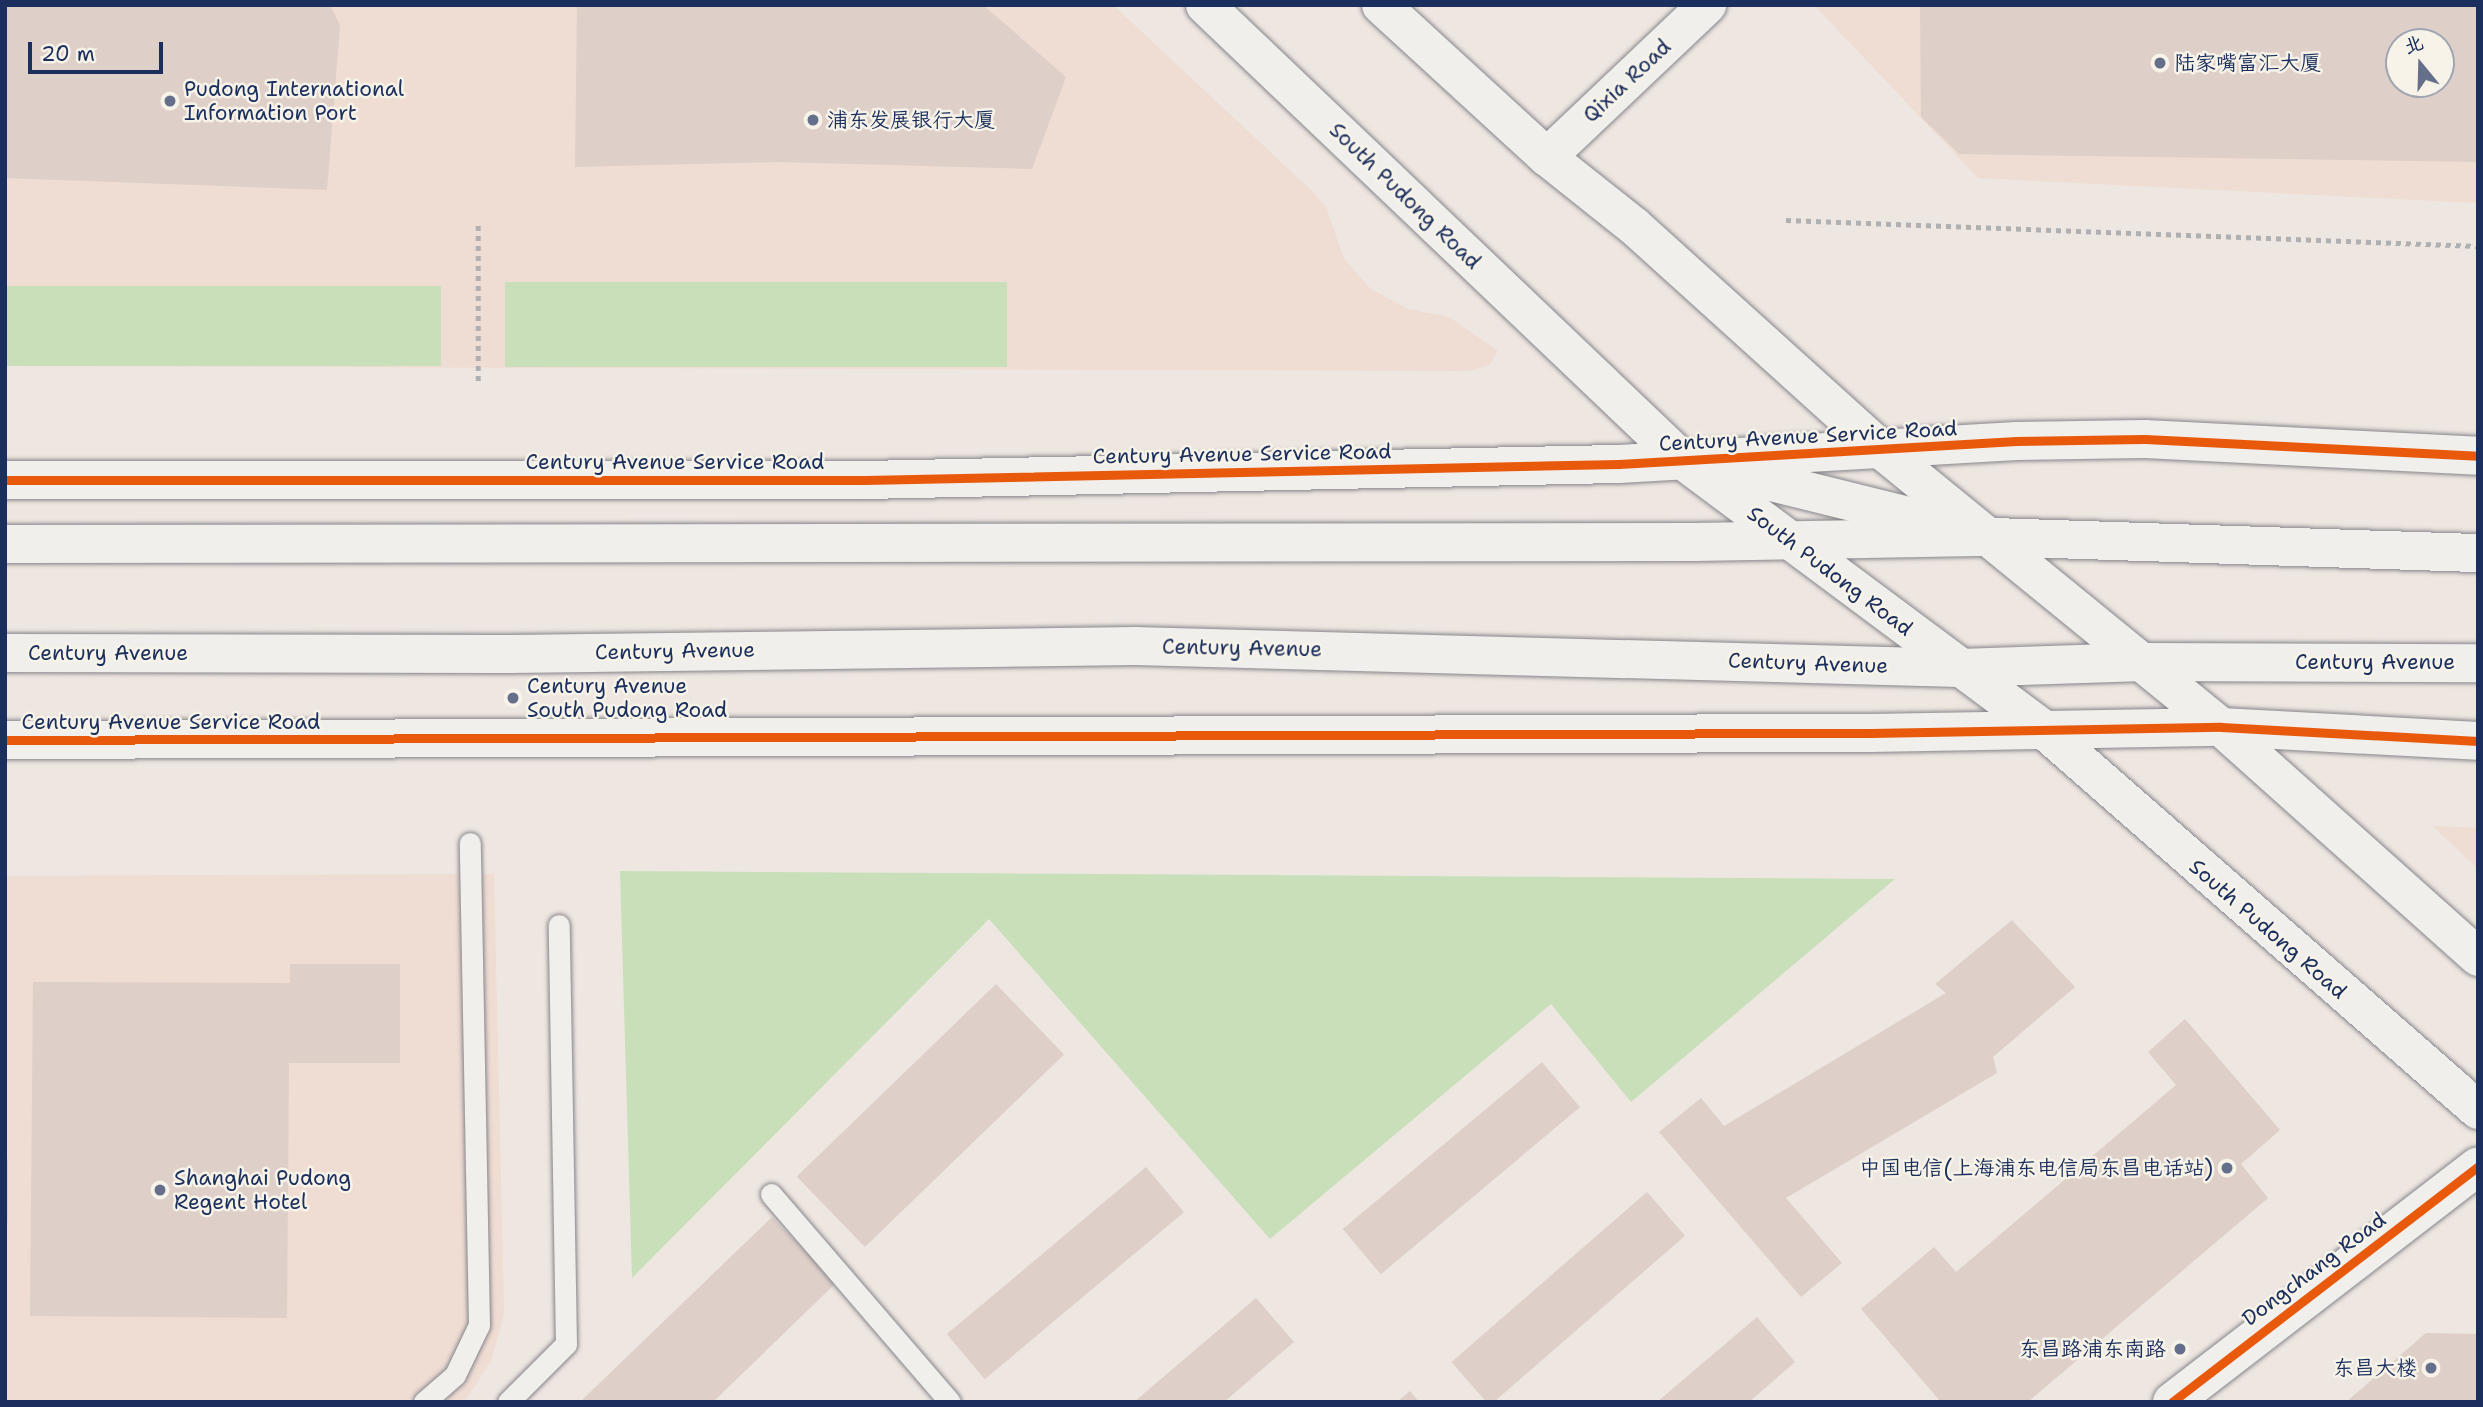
<!DOCTYPE html>
<html>
<head>
<meta charset="utf-8">
<style>
  body { margin:0 }
  #map { position:relative; width:2483px; height:1407px; overflow:hidden; background:#eee6e0; font-family:"Shantell Sans","LXGW WenKai TC",sans-serif }
  div>[style] { position:absolute }
  .built>* { inset:0; background:#efdcd3 }
  .green>* { inset:0; background:#c8dfba; transform-origin:0 0 }
  .building>* { inset:0; background:#decfc9; transform-origin:0 0 }
  .path>* { height:4.5px; margin-top:-2.25px; transform-origin:0; background:repeating-linear-gradient(90deg,#b0b0b3 0 5px,transparent 0 10px) }
  .roads { filter:drop-shadow(0 0 2px #86868c) drop-shadow(0 0 2px #86868c) }
  .lane>* { height:21px; margin:-10.5px; padding:0 10.5px; transform-origin:10.5px; border-radius:10.5px; background:#f1efeb }
  .street>* { height:38px; margin:-19px; padding:0 19px; transform-origin:19px; border-radius:19px; background:#f1efeb }
  .secondary>* { height:38px; margin:-19px; padding:0 19px; transform-origin:19px; border-radius:19px; background:#f1efeb }
  .primary>* { height:38px; margin:-19px; padding:0 19px; transform-origin:19px; border-radius:19px; background:#f1efeb }
  .cycleway>* { height:9px; margin:-4.5px; padding:0 4.5px; transform-origin:4.5px; border-radius:4.5px; background:#e8590c }
  .dots>* { width:19px; height:19px; translate:-50% -50%; box-sizing:border-box; border:4px solid #f7f3e8; border-radius:50% }
  span { translate:-50% -50%; white-space:nowrap; text-align:center; line-height:1.15; -webkit-text-stroke:5px #f7f3e8; paint-order:stroke }
  .poi-label { font-size:21px; color:#1b2f5e }
  .left { translate:0 -50%; text-align:left }
  .right { translate:-100% -50%; text-align:right }
  .street-label { font-size:21px; color:#1b2f5e }
  .frame { position:absolute; inset:0; border:7px solid #1b2f5e; pointer-events:none }
  .north { position:absolute; left:2385px; top:28px; width:70px; height:70px; box-sizing:border-box; background:#f7f3e8; border:2px solid #9fa5b1; border-radius:50%; rotate:341deg; font-size:19px; font-weight:700; line-height:28px; text-align:center; color:#1b2f5e }
  .north::after { content:''; display:block; margin:auto; width:24px; height:32px; background:#656f8c; clip-path:polygon(50% 0,100% 100%,50% 72%,0 100%) }
  .scale { position:absolute; left:28px; top:42px; width:135px; height:32px; box-sizing:border-box; border:4px solid #1b2f5e; border-top:0; padding-left:9px; font-size:21px; line-height:24px; white-space:nowrap; color:#1b2f5e; -webkit-text-stroke:5px #f7f3e8; paint-order:stroke }
</style>
</head>
<body>
<div id="map">
  <div class="built">
    <i style="clip-path:polygon(5px 5px,1113px 5px,1312px 191px,1326px 207px,1344px 259px,1371px 289px,1408px 309px,1449px 317px,1498px 351px,1489px 365px,1469px 371px,5px 366px)"></i>
    <i style="clip-path:polygon(evenodd,1814px 5px,2478px 5px,2478px 203px,1978px 178px,1814px 5px,2399px 42px,2441px 42px,2441px 84px,2399px 84px,2399px 42px)"></i>
    <i style="clip-path:polygon(2434px 826px,2478px 828px,2478px 869px,2433px 826px)"></i>
    <i style="clip-path:polygon(494px 874px,504px 1314px,491px 1361px,467px 1398px,463px 1402px,5px 1402px,5px 876px)"></i>
  </div>
  <div class="green">
    <i style="left:505px;top:282px;width:502px;height:85px"></i>
    <i style="left:5px;top:286px;width:436px;height:80px"></i>
    <i style="clip-path:polygon(620px 871px,1895px 879px,1631px 1102px,1551px 1004px,1270px 1239px,989px 919px,632px 1278px)"></i>
  </div>
  <div class="building">
    <i style="clip-path:polygon(5px 5px,330px 5px,340px 25px,327px 190px,5px 178px)"></i>
    <i style="clip-path:polygon(577px 5px,983px 5px,1066px 77px,1032px 169px,779px 162px,575px 167px)"></i>
    <i style="clip-path:polygon(evenodd,1920px 5px,2478px 5px,2478px 162px,1959px 154px,1921px 117px,1920px 5px,2399px 42px,2441px 42px,2441px 84px,2399px 84px,2399px 42px)"></i>
    <i style="clip-path:polygon(2012px 920px,2075px 987px,1993px 1057px,1997px 1073px,1786px 1198px,1842px 1263px,1801px 1297px,1659px 1132px,1701px 1098px,1724px 1126px,1946px 993px,1935px 984px)"></i>
    <i style="clip-path:polygon(290px 964px,400px 964px,400px 1063px,289px 1063px,287px 1318px,30px 1316px,33px 982px,290px 983px)"></i>
    <i style="left:996px;top:984px;width:98px;height:277px;rotate:46deg"></i>
    <i style="clip-path:polygon(2185px 1019px,2280px 1130px,2241px 1164px,2268px 1198px,2028px 1402px,1941px 1402px,1861px 1309px,1934px 1247px,1956px 1272px,2176px 1085px,2148px 1052px)"></i>
    <i style="left:1542px;top:1062px;width:59px;height:260px;rotate:50deg"></i>
    <i style="left:5px;top:1159px;width:3px;height:64px"></i>
    <i style="left:1146px;top:1167px;width:59px;height:260px;rotate:50deg"></i>
    <i style="left:1647px;top:1192px;width:58px;height:259px;rotate:49deg"></i>
    <i style="clip-path:polygon(772px 1217px,836px 1283px,713px 1402px,580px 1402px)"></i>
    <i style="clip-path:polygon(1256px 1298px,1294px 1342px,1224px 1402px,1134px 1402px)"></i>
    <i style="clip-path:polygon(1757px 1317px,1795px 1362px,1749px 1402px,1657px 1402px)"></i>
    <i style="clip-path:polygon(2426px 1333px,2478px 1334px,2478px 1402px,2346px 1402px)"></i>
    <i style="clip-path:polygon(1410px 1391px,1419px 1402px,1397px 1402px)"></i>
  </div>
  <div class="path">
    <i style="left:1786px;top:220px;width:692px;rotate:2.15deg"></i>
    <i style="left:478px;top:381px;width:159px;rotate:-90deg"></i>
  </div>
  <div class="roads">
    <div class="lane">
      <i style="left:771px;top:1194px;width:274px;rotate:49.3deg"></i>
      <i style="left:424px;top:1402px;width:41px;rotate:-41.1deg"></i>
      <i style="left:455px;top:1375px;width:55px;rotate:-64.4deg"></i>
      <i style="left:479px;top:1325px;width:482px;rotate:-91.1deg"></i>
      <i style="left:508px;top:1402px;width:82px;rotate:-45deg"></i>
      <i style="left:566px;top:1344px;width:419px;rotate:-91deg"></i>
    </div>
    <div class="street">
      <i style="left:1547px;top:157px;width:221px;rotate:-43.5deg"></i>
      <i style="left:1723px;top:470px;width:254px;rotate:13.9deg"></i>
      <i style="left:5px;top:480px;width:860px"></i>
      <i style="left:865px;top:480px;width:754px;rotate:-1.22deg"></i>
      <i style="left:1619px;top:464px;width:398px;rotate:-3.3deg"></i>
      <i style="left:2016px;top:441px;width:129px;rotate:-0.9deg"></i>
      <i style="left:2145px;top:439px;width:333px;rotate:2.9deg"></i>
      <i style="left:5px;top:740px;width:1865px;rotate:-0.22deg"></i>
      <i style="left:1870px;top:733px;width:351px;rotate:-1deg"></i>
      <i style="left:2221px;top:727px;width:257px;rotate:3.1deg"></i>
    </div>
    <div class="secondary">
      <i style="left:2172px;top:1402px;width:386px;rotate:-37.6deg"></i>
    </div>
    <div class="primary">
      <i style="left:1205px;top:5px;width:658px;rotate:43.64deg"></i>
      <i style="left:1681px;top:459px;width:453px;rotate:36.7deg"></i>
      <i style="left:2044px;top:730px;width:577px;rotate:41.2deg"></i>
      <i style="left:1381px;top:5px;width:225px;rotate:42.5deg"></i>
      <i style="left:1547px;top:157px;width:112px;rotate:38.5deg"></i>
      <i style="left:1635px;top:227px;width:336px;rotate:42.1deg"></i>
      <i style="left:1884px;top:452px;width:435px;rotate:39.2deg"></i>
      <i style="left:2221px;top:727px;width:345px;rotate:41.8deg"></i>
      <i style="left:5px;top:544px;width:1690px;rotate:-0.07deg"></i>
      <i style="left:1695px;top:542px;width:298px;rotate:-1deg"></i>
      <i style="left:1993px;top:537px;width:485px;rotate:1.9deg"></i>
      <i style="left:5px;top:653px;width:505px;rotate:0.11deg"></i>
      <i style="left:510px;top:654px;width:625px;rotate:-0.73deg"></i>
      <i style="left:1135px;top:646px;width:825px;rotate:1.53deg"></i>
      <i style="left:1960px;top:668px;width:182px;rotate:-1.9deg"></i>
      <i style="left:2142px;top:662px;width:336px;rotate:0.2deg"></i>
    </div>
  </div>
  <div class="cycleway">
    <i style="left:5px;top:480px;width:860px"></i>
    <i style="left:865px;top:480px;width:754px;rotate:-1.22deg"></i>
    <i style="left:1619px;top:464px;width:398px;rotate:-3.3deg"></i>
    <i style="left:2016px;top:441px;width:129px;rotate:-0.9deg"></i>
    <i style="left:2145px;top:439px;width:333px;rotate:2.9deg"></i>
    <i style="left:5px;top:740px;width:1865px;rotate:-0.22deg"></i>
    <i style="left:1870px;top:733px;width:351px;rotate:-1deg"></i>
    <i style="left:2221px;top:727px;width:257px;rotate:3.1deg"></i>
    <i style="left:2172px;top:1402px;width:386px;rotate:-37.6deg"></i>
  </div>
  <div class="dots">
    <i style="left:2160px;top:63px;background:#656f8c"></i>
    <i style="left:170px;top:101px;background:#656f8c"></i>
    <i style="left:813px;top:120px;background:#656f8c"></i>
    <i style="left:513px;top:698px;background:#656f8c"></i>
    <i style="left:2227px;top:1168px;background:#656f8c"></i>
    <i style="left:160px;top:1190px;background:#656f8c"></i>
    <i style="left:2180px;top:1349px;background:#656f8c"></i>
    <i style="left:2431px;top:1368px;background:#656f8c"></i>
  </div>
  <div class="poi-label">
    <span class="left" style="left:2174px;top:63px">陆家嘴富汇大厦</span>
    <span class="left" style="left:184px;top:101px">Pudong International<br>Information Port</span>
    <span class="left" style="left:827px;top:120px">浦东发展银行大厦</span>
    <span class="left" style="left:527px;top:698px">Century Avenue<br>South Pudong Road</span>
    <span class="right" style="left:2213px;top:1168px">中国电信(上海浦东电信局东昌电话站)</span>
    <span class="left" style="left:174px;top:1190px">Shanghai Pudong<br>Regent Hotel</span>
    <span class="right" style="left:2166px;top:1349px">东昌路浦东南路</span>
    <span class="right" style="left:2417px;top:1368px">东昌大楼</span>
  </div>
  <div class="street-label">
    <span style="left:1627px;top:81px;rotate:-43deg">Qixia Road</span>
    <span style="left:1405px;top:196px;rotate:44deg">South Pudong Road</span>
    <span style="left:1808px;top:436px;rotate:-3deg">Century Avenue Service Road</span>
    <span style="left:1242px;top:454px;rotate:-1deg">Century Avenue Service Road</span>
    <span style="left:675px;top:462px">Century Avenue Service Road</span>
    <span style="left:1830px;top:571px;rotate:37deg">South Pudong Road</span>
    <span style="left:1242px;top:648px;rotate:1deg">Century Avenue</span>
    <span style="left:675px;top:651px;rotate:-1deg">Century Avenue</span>
    <span style="left:108px;top:653px">Century Avenue</span>
    <span style="left:2375px;top:662px">Century Avenue</span>
    <span style="left:1808px;top:663px;rotate:2deg">Century Avenue</span>
    <span style="left:171px;top:722px">Century Avenue Service Road</span>
    <span style="left:2268px;top:929px;rotate:41deg">South Pudong Road</span>
    <span style="left:2314px;top:1269px;rotate:-37deg">Dongchang Road</span>
  </div>
  <div class="frame"></div>
  <div class="north">北</div>
  <div class="scale">20 m</div>
</div>
</body>
</html>
